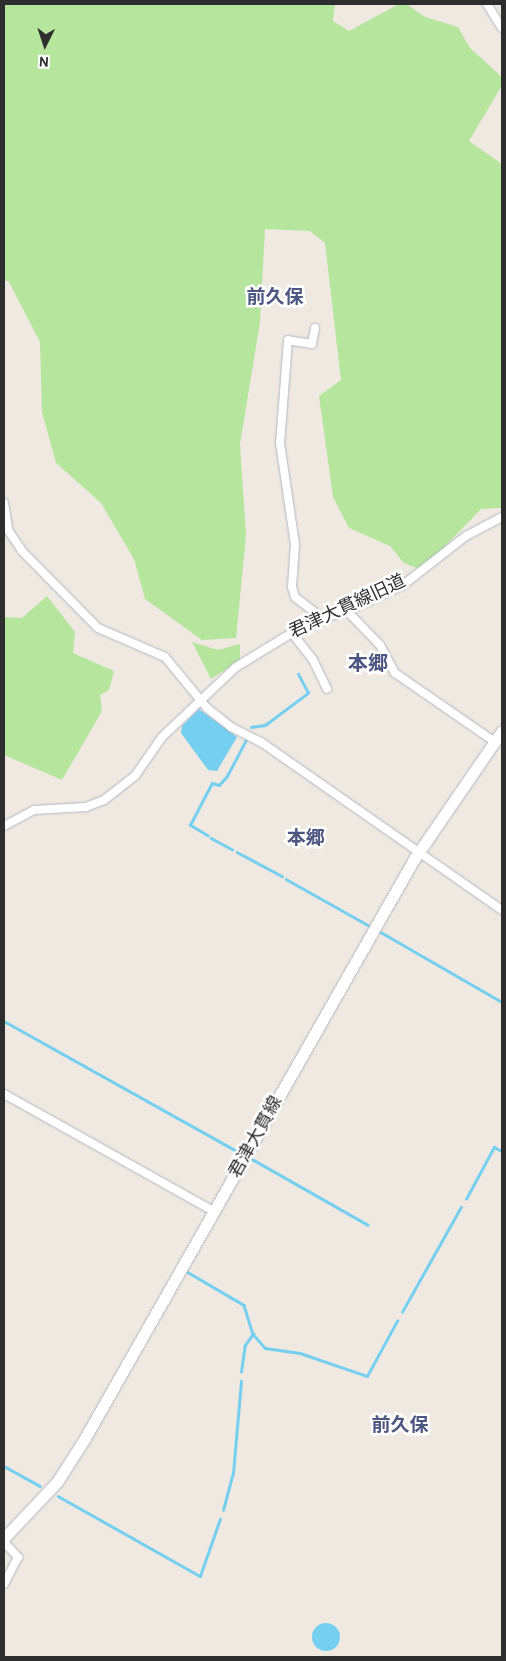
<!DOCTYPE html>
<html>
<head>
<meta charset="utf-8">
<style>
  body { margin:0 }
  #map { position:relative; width:506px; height:1661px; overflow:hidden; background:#efe9e1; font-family:Overpass,"Noto Sans JP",sans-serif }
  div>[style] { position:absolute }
  .green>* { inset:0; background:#b6e59e }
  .water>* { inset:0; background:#75cff0 }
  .round { border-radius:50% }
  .stream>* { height:2.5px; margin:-1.25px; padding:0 1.25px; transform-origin:1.25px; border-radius:1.25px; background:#75cff0 }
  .roads { filter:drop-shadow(0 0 1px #b4b7c1) drop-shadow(0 0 1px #b4b7c1) }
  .street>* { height:8px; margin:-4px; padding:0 4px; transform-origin:4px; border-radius:4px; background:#fff }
  .secondary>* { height:11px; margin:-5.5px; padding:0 5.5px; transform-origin:5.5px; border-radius:5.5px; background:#fff }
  span { translate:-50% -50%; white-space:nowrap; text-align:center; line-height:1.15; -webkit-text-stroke:5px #fff; paint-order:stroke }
  .street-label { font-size:18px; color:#2e2e2e }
  .neighbourhood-label { font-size:19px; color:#4d5680; font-weight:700 }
  .quarter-label { font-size:20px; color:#4d5680; font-weight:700 }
  .frame { position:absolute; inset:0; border:5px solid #2e2e2e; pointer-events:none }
  .north { position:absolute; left:20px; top:20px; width:50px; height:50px; -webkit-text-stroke:4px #fff; paint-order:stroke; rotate:184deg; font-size:14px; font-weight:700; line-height:20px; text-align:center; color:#2e2e2e }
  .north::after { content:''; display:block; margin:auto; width:18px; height:22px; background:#2e2e2e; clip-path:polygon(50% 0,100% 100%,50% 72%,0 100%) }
</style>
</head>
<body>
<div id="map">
  <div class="green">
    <i style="clip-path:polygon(4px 4px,335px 4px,333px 21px,349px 31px,399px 4px,407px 4px,425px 17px,458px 27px,470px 48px,502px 77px,501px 87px,469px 141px,502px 164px,502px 508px,481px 509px,422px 570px,404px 563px,390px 546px,349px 528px,333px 497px,319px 396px,341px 380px,325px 243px,310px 231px,265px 229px,260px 322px,240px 444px,246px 536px,236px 638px,202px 640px,145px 599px,134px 559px,101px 503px,56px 463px,42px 412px,40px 342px,9px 282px,4px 280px)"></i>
    <i style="clip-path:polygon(47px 596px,75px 632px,73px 653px,114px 671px,109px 690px,100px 695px,102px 711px,62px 780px,4px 755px,4px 617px,22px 618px)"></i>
    <i style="clip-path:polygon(192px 642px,218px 650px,240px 644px,240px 660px,211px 679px)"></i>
  </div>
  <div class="water">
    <i style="clip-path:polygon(199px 709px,237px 737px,217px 771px,208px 770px,181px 733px,182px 726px)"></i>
    <i class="round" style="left:312px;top:1623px;width:28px;height:28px"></i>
  </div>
  <div class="stream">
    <i style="left:251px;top:727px;width:14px;rotate:-8deg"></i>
    <i style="left:265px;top:725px;width:54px;rotate:-36.7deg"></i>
    <i style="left:308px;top:693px;width:21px;rotate:-118deg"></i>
    <i style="left:208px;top:836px;width:21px;rotate:-149deg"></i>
    <i style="left:190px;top:825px;width:47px;rotate:-62.4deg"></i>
    <i style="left:212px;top:783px;width:7px;rotate:16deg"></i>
    <i style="left:219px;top:785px;width:12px;rotate:-48deg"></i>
    <i style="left:227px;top:776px;width:41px;rotate:-62.2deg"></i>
    <i style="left:211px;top:838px;width:24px;rotate:28deg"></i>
    <i style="left:237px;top:852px;width:51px;rotate:28.1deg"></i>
    <i style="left:286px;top:879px;width:94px;rotate:29.3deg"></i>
    <i style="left:379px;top:931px;width:142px;rotate:30deg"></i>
    <i style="left:4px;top:1021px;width:270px;rotate:29.2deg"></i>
    <i style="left:252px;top:1159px;width:133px;rotate:29.6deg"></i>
    <i style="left:466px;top:1199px;width:59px;rotate:-61.7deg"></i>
    <i style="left:494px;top:1147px;width:9px;rotate:27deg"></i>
    <i style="left:186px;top:1271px;width:67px;rotate:30.4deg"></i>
    <i style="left:244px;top:1305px;width:30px;rotate:73deg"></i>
    <i style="left:402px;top:1312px;width:120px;rotate:-60.7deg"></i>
    <i style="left:241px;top:1372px;width:27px;rotate:-82deg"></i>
    <i style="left:245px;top:1345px;width:14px;rotate:-54deg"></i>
    <i style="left:253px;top:1334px;width:18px;rotate:49deg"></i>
    <i style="left:265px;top:1348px;width:35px;rotate:8deg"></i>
    <i style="left:300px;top:1353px;width:71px;rotate:18.9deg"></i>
    <i style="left:367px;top:1376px;width:63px;rotate:-61.4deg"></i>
    <i style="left:4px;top:1466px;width:41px;rotate:29.1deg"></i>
    <i style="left:58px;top:1496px;width:163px;rotate:29.4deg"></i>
    <i style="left:200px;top:1576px;width:60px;rotate:-70.7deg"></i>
    <i style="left:223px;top:1510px;width:38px;rotate:-75deg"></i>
    <i style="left:233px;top:1473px;width:92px;rotate:-85deg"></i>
  </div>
  <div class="roads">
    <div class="street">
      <i style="left:487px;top:4px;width:28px;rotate:58deg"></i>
      <i style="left:315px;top:328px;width:16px;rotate:101deg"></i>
      <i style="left:312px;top:344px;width:24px;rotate:-171deg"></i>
      <i style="left:288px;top:340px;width:103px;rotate:94.4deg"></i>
      <i style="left:280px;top:443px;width:103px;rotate:81.6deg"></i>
      <i style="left:295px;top:545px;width:42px;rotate:94.1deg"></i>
      <i style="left:292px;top:587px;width:10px;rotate:73deg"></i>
      <i style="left:295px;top:597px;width:34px;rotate:38deg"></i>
      <i style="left:4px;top:503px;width:25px;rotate:81deg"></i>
      <i style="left:4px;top:524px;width:32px;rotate:56deg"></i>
      <i style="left:22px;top:551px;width:108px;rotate:45.4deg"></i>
      <i style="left:98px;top:628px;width:73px;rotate:23.4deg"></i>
      <i style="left:165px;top:657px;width:66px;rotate:50.5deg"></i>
      <i style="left:207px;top:708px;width:31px;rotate:38deg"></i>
      <i style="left:231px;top:727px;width:34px;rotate:27deg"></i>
      <i style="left:261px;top:742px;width:294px;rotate:34.9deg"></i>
      <i style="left:347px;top:611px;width:47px;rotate:45.9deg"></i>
      <i style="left:380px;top:645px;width:32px;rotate:62deg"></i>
      <i style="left:395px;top:673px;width:121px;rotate:34.6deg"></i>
      <i style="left:292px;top:633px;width:34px;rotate:52deg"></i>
      <i style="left:313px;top:660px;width:32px;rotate:64deg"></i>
      <i style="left:4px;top:826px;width:34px;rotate:-28deg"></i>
      <i style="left:34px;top:810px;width:52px;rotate:-3.3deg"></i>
      <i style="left:86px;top:807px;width:19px;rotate:-21deg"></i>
      <i style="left:104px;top:800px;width:39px;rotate:-38deg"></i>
      <i style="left:135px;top:776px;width:47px;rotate:-55.3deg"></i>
      <i style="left:162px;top:737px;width:102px;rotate:-43.4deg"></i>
      <i style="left:236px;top:667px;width:84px;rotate:-31.4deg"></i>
      <i style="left:308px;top:623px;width:41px;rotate:-17.1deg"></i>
      <i style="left:347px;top:611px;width:62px;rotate:-24.9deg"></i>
      <i style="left:403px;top:585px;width:80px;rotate:-37.9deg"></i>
      <i style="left:466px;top:536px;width:41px;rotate:-27.8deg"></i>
      <i style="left:4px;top:1094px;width:242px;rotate:29.2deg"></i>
      <i style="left:4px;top:1542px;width:21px;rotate:47deg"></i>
      <i style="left:18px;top:1557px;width:30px;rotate:117deg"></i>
    </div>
    <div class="secondary">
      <i style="left:4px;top:1538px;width:77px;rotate:-46.6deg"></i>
      <i style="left:57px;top:1482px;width:52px;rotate:-57.5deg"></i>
      <i style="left:85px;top:1438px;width:666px;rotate:-60.39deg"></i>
      <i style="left:414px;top:859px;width:155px;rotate:-55.5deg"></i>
    </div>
  </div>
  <div class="street-label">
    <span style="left:348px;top:608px;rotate:-25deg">君津大貫線旧道</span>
    <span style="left:257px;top:1138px;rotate:-61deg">君津大貫線</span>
  </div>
  <div class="neighbourhood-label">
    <span style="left:275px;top:299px">前久保</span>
    <span style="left:306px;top:840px">本郷</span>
    <span style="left:400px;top:1427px">前久保</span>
  </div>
  <div class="quarter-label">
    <span style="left:368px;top:665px">本郷</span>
  </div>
  <div class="frame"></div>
  <div class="north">N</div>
</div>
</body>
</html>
